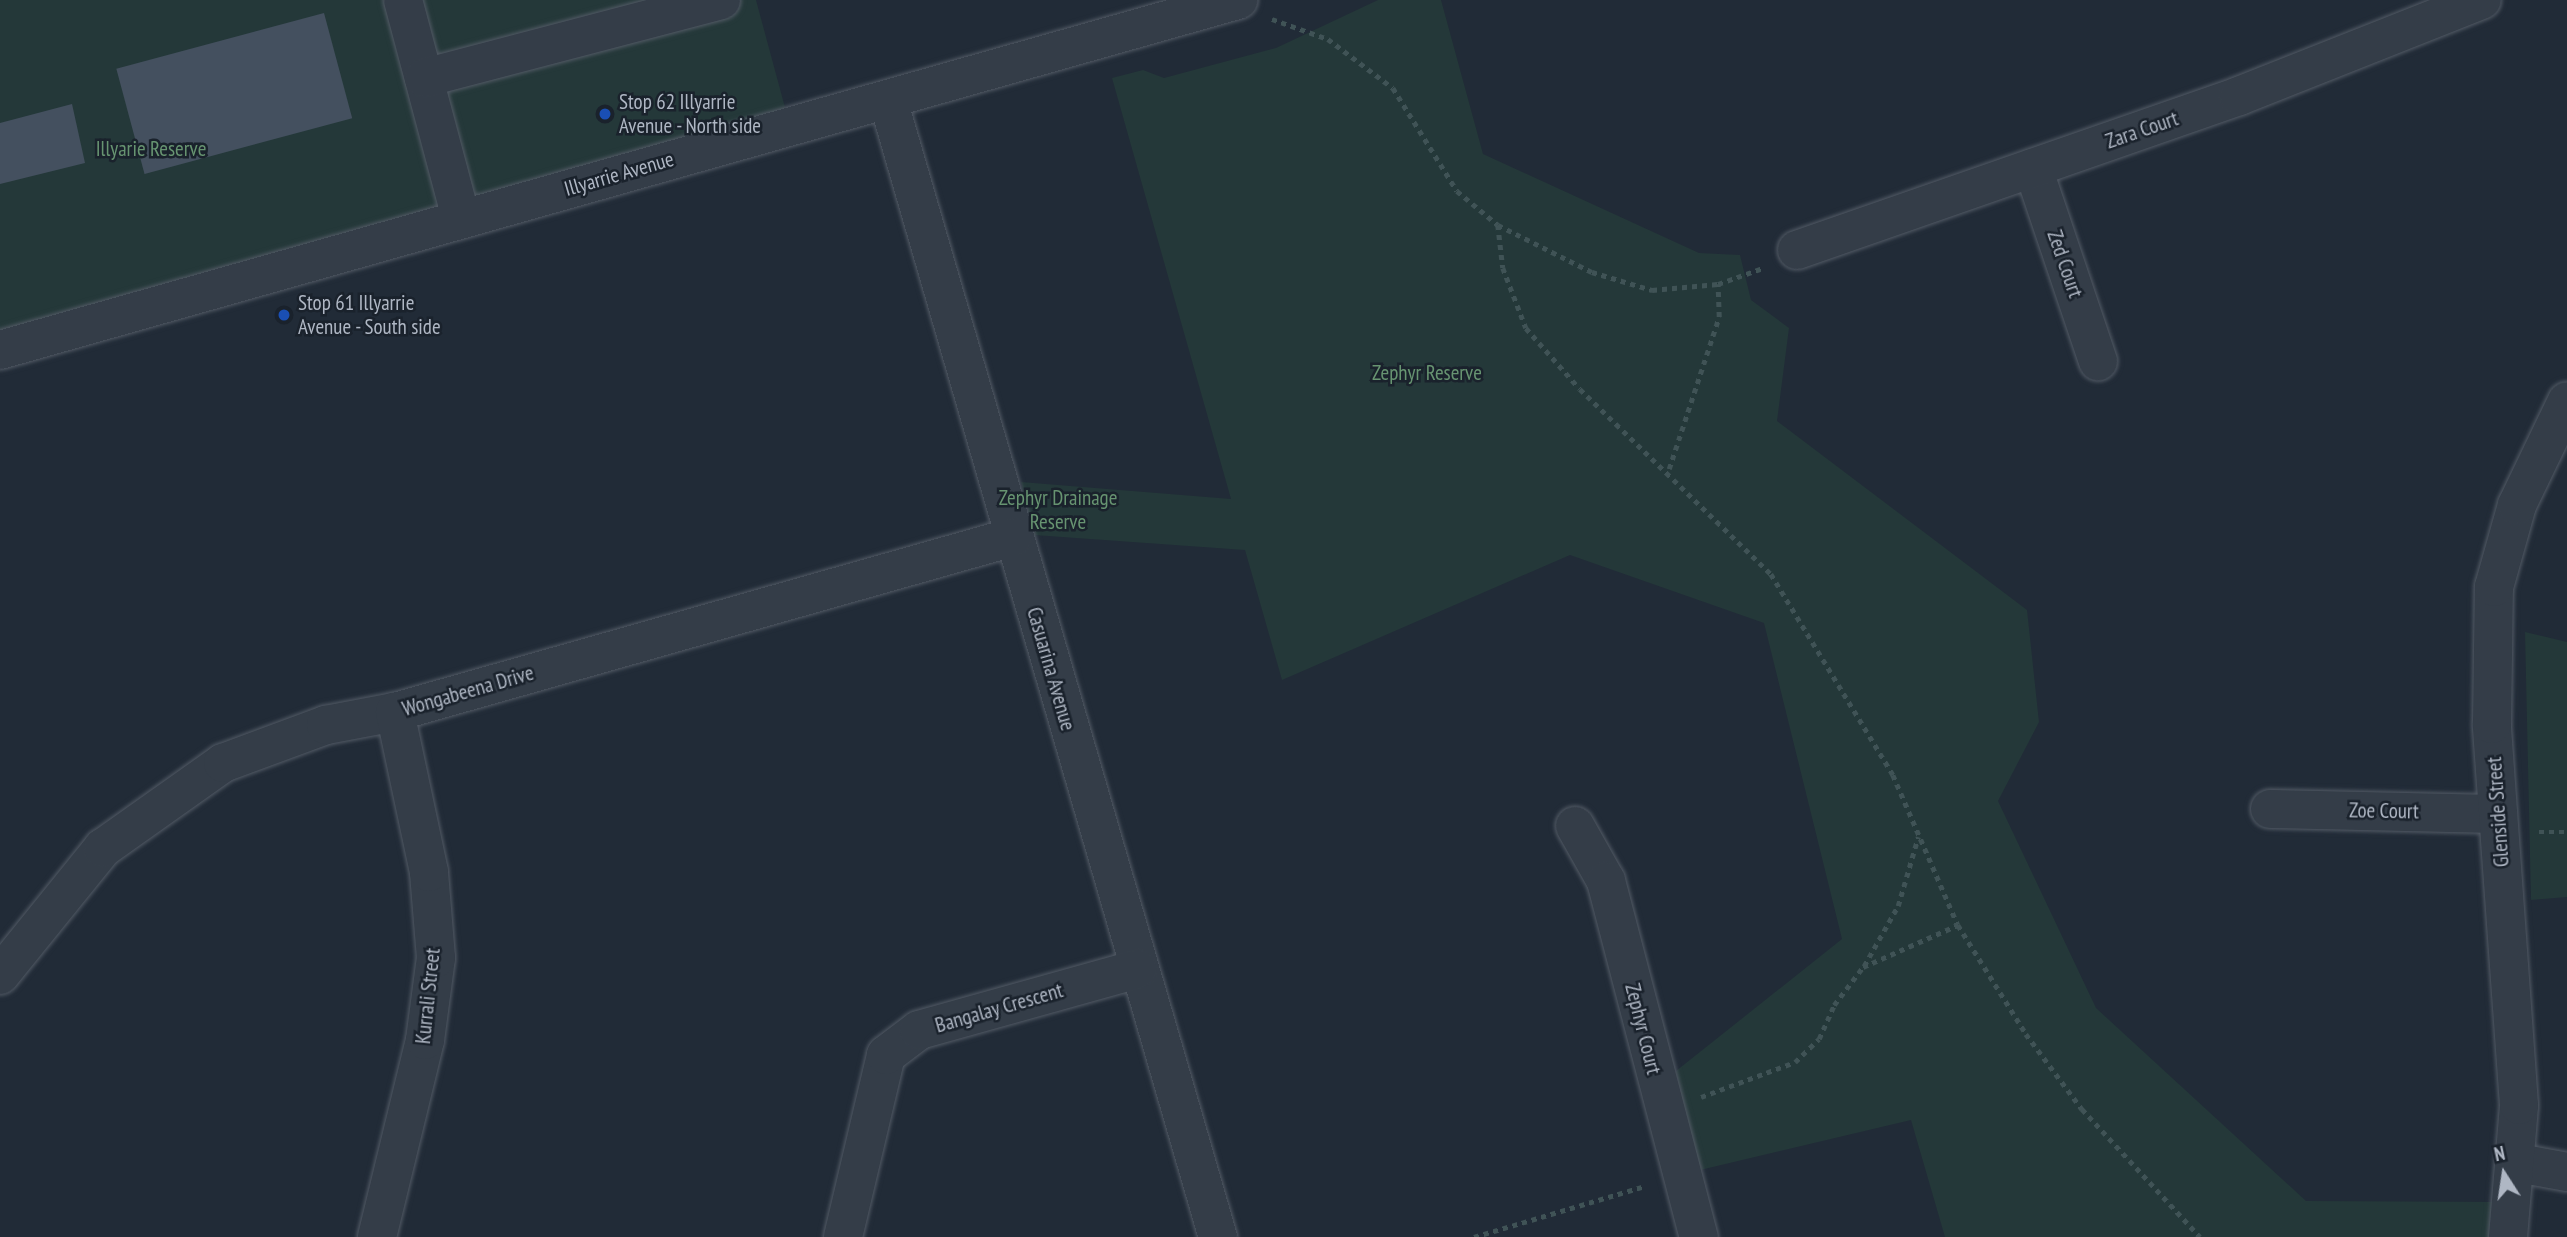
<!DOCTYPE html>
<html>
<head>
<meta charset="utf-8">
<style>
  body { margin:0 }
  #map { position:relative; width:2567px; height:1237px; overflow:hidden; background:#212b37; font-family:"PT Sans Narrow",sans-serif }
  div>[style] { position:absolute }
  .green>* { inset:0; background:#243839 }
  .building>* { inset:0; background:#44505f; transform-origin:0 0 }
  .path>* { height:4.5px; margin-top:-2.25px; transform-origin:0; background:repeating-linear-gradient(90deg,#405356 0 5px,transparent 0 10px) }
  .roads { filter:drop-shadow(0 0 2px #525a65) drop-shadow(0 0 2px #525a65) }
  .minor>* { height:38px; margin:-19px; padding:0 19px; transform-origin:19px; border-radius:19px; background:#343d48 }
  .dots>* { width:19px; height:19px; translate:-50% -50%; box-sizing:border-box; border:4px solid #1a222c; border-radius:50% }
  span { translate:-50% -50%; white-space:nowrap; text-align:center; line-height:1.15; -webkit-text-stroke:5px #1a222c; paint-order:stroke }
  .poi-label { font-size:21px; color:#afb7c4 }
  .left { translate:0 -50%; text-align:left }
  .street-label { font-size:21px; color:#afb7c4 }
  .park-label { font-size:21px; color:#679471 }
  .north { position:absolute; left:2469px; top:1139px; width:70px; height:70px; -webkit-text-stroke:5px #1a222c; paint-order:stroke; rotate:348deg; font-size:19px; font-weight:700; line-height:28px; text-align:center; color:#afb7c4 }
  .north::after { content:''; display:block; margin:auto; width:24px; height:32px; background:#afb7c4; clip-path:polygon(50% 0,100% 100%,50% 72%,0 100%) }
</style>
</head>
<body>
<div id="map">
  <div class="green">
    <i style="clip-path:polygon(0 0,756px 0,790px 126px,0 353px)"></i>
    <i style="clip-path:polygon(1378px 0,1441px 0,1483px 154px,1699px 253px,1740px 255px,1751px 300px,1789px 328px,1777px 421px,2027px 610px,2039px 722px,1998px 801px,2096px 1008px,2306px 1201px,2502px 1202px,2496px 1237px,1945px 1237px,1911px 1120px,1696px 1171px,1676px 1071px,1842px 939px,1764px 623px,1570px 555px,1282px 680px,1245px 550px,1034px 535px,1021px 482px,1231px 499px,1112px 78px,1143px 70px,1164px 78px,1276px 48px)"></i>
    <i style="clip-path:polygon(2525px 632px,2567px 642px,2567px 897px,2531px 900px)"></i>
  </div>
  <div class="building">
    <i style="left:324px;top:13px;width:109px;height:215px;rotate:75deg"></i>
    <i style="clip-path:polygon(72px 104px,85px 163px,0 184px,0 123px)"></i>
  </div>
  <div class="path">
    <i style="left:1272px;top:19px;width:59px;rotate:19.7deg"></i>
    <i style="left:1328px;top:39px;width:81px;rotate:37deg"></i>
    <i style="left:1393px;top:88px;width:121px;rotate:58.1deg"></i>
    <i style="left:1457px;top:191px;width:53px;rotate:39.7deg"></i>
    <i style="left:1498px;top:225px;width:105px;rotate:26.6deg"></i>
    <i style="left:1592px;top:272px;width:63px;rotate:16.7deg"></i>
    <i style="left:1652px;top:290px;width:66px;rotate:-5.2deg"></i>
    <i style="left:1718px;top:284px;width:48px;rotate:-19.6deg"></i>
    <i style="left:1498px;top:225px;width:43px;rotate:83.4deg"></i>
    <i style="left:1503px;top:268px;width:64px;rotate:69deg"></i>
    <i style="left:1526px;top:328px;width:81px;rotate:48.5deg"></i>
    <i style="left:1580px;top:389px;width:266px;rotate:44.1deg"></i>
    <i style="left:1771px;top:574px;width:235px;rotate:58.7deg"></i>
    <i style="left:1893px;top:775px;width:163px;rotate:66.6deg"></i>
    <i style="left:1958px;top:925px;width:128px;rotate:58deg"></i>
    <i style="left:2026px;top:1034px;width:94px;rotate:53.3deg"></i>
    <i style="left:2082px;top:1109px;width:174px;rotate:47.3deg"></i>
    <i style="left:1669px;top:469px;width:160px;rotate:-71.8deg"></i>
    <i style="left:1719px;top:317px;width:33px;rotate:-92deg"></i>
    <i style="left:2539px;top:832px;width:28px"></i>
    <i style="left:1864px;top:966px;width:69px;rotate:-60.5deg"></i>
    <i style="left:1898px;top:906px;width:72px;rotate:-73.8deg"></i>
    <i style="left:1701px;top:1097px;width:100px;rotate:-20.4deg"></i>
    <i style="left:1795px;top:1062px;width:33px;rotate:-44deg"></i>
    <i style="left:1819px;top:1039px;width:37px;rotate:-66deg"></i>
    <i style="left:1834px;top:1005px;width:48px;rotate:-52.7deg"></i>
    <i style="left:1863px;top:967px;width:104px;rotate:-23.9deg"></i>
    <i style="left:1474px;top:1237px;width:178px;rotate:-16.6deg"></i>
  </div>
  <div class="roads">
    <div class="minor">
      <i style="left:403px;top:0;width:226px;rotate:75.1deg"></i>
      <i style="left:424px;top:78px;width:307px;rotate:-14.7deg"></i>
      <i style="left:888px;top:100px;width:1184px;rotate:73.82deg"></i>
      <i style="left:2033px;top:168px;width:204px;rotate:71.4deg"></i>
      <i style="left:1797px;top:250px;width:468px;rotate:-19.2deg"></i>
      <i style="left:2239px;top:96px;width:261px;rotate:-21.6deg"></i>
      <i style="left:0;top:350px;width:1287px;rotate:-15.79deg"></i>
      <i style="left:2270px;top:809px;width:228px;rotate:1.3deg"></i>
      <i style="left:1575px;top:826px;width:63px;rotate:60.6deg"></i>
      <i style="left:1606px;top:881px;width:368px;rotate:75.4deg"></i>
      <i style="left:0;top:975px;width:164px;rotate:-51deg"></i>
      <i style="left:103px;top:848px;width:147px;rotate:-35.3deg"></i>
      <i style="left:223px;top:763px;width:110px;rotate:-20.3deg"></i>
      <i style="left:326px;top:725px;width:70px;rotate:-10.7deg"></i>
      <i style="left:395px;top:712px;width:642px;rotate:-15.81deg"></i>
      <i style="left:2518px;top:1163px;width:50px;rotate:10.4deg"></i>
      <i style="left:377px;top:1237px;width:203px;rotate:-76.3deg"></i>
      <i style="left:425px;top:1040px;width:83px;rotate:-82.4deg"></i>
      <i style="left:436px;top:958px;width:86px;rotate:-94.7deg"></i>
      <i style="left:429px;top:872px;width:164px;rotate:-102deg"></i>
      <i style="left:843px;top:1237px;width:187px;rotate:-76.7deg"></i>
      <i style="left:886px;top:1055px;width:41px;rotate:-37.1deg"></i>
      <i style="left:919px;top:1030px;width:227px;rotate:-15.6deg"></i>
      <i style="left:2508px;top:1237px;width:132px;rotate:-85.2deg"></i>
      <i style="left:2519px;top:1105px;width:382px;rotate:-94.1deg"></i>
      <i style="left:2492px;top:724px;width:137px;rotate:-89.2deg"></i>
      <i style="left:2494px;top:587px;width:85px;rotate:-74.3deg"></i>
      <i style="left:2517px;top:505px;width:115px;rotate:-64.3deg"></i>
    </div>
  </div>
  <div class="dots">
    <i style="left:605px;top:114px;background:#1a4fb4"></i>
    <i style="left:284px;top:315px;background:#1a4fb4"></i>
  </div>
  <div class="poi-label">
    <span class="left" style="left:619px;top:114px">Stop 62 Illyarrie<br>Avenue - North side</span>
    <span class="left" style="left:298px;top:315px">Stop 61 Illyarrie<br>Avenue - South side</span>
  </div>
  <div class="street-label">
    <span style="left:2142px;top:130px;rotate:-19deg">Zara Court</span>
    <span style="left:619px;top:174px;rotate:-16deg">Illyarrie Avenue</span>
    <span style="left:2065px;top:264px;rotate:71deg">Zed Court</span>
    <span style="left:1051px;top:669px;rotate:74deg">Casuarina Avenue</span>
    <span style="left:468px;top:691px;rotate:-16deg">Wongabeena Drive</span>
    <span style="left:2384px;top:811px;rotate:1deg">Zoe Court</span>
    <span style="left:2498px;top:812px;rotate:-94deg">Glenside Street</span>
    <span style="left:428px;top:996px;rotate:-84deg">Kurrali Street</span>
    <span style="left:999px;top:1008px;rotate:-16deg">Bangalay Crescent</span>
    <span style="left:1643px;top:1029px;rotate:76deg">Zephyr Court</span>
  </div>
  <div class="park-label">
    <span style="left:151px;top:149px">Illyarie Reserve</span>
    <span style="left:1427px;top:373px">Zephyr Reserve</span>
    <span style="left:1058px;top:510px">Zephyr Drainage<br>Reserve</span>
  </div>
  <div class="north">N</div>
</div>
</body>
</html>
